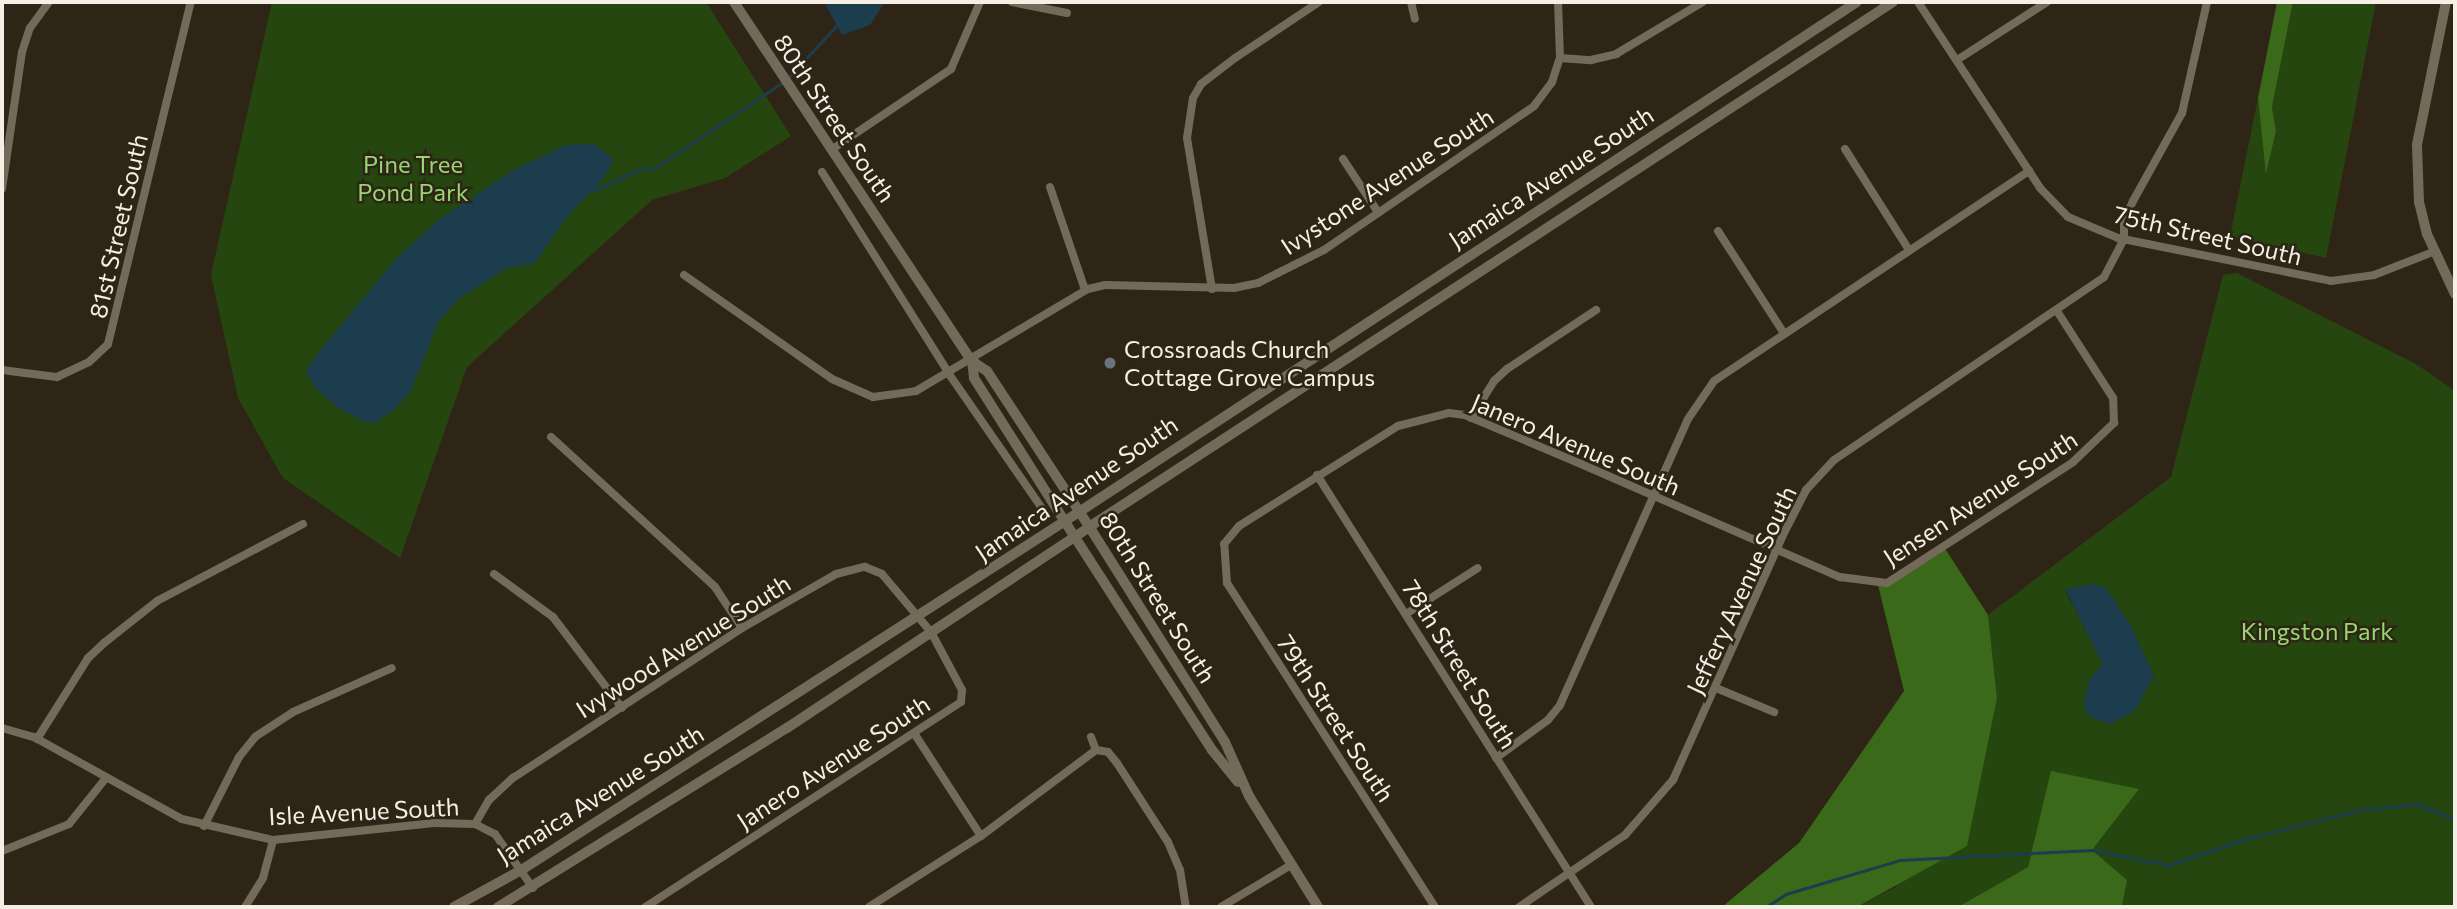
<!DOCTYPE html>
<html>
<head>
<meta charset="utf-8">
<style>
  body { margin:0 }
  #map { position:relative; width:2457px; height:909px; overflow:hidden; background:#2e2517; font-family:Commissioner,sans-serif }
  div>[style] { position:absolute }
  .green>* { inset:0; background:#26460f }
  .forest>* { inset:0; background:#3a6919 }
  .water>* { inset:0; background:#1c3d4d }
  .stream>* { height:2.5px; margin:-1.25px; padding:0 1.25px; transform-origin:1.25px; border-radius:1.25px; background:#1c3d4d }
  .minor>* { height:8px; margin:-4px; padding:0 4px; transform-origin:4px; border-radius:4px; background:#746a59 }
  .tertiary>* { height:10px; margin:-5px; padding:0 5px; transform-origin:5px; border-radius:5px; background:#746a59 }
  .secondary>* { height:10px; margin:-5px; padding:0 5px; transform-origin:5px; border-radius:5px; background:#746a59 }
  .dots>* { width:19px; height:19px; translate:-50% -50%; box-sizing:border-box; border:4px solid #2e2517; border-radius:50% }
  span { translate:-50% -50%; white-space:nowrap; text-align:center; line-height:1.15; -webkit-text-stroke:5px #2e2517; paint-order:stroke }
  .street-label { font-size:24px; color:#f6efe6 }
  .park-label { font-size:24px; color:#96d770 }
  .poi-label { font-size:24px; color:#f6efe6 }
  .left { translate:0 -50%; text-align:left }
  .frame { position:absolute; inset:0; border:4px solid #f6efe6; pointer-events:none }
</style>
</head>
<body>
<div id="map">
  <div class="green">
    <i style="clip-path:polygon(272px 2px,706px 2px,791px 136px,725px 178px,652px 200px,467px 367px,400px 558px,283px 478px,238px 398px,211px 275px)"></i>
    <i style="clip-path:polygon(2293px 2px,2376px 2px,2326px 258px,2230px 236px,2258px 98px,2267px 171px,2276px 131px,2272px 107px)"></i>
    <i style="clip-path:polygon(evenodd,2237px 273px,2416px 364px,2455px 391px,2455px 907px,2122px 907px,2127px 880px,2092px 850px,2052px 771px,2028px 867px,1958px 907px,1857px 907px,1896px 887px,1997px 698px,1988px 615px,2171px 477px,2223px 275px,2237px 273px,2081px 589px,2106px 589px,2131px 626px,2154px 676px,2084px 703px,2103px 665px,2065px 590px,2081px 589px)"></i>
  </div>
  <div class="forest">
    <i style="clip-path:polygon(2277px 2px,2293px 2px,2272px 107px,2276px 131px,2266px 174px,2258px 98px)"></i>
    <i style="clip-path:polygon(1944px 547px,1988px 615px,1997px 698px,1967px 846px,1857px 907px,1722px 907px,1799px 843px,1904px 691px,1878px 585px)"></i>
    <i style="clip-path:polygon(2051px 771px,2139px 789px,2092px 850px,2127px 880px,2122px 907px,1958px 907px,2028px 867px)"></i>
  </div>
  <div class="water">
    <i style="clip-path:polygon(824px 2px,885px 2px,870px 25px,842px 35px)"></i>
    <i style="clip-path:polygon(594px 144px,614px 160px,601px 182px,570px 213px,534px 264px,507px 268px,460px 298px,438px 322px,411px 391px,393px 411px,374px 423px,363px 421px,338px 408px,317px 390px,306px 372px,314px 358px,395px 260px,441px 218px,517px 168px,566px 145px)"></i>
    <i style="clip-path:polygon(2093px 584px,2106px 588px,2131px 626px,2154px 676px,2135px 710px,2111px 724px,2088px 716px,2084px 703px,2090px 678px,2103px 665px,2065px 589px)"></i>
  </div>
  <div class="stream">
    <i style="left:788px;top:78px;width:74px;rotate:-47.2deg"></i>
    <i style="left:593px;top:191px;width:53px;rotate:-24.6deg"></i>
    <i style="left:641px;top:169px;width:14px;rotate:-4deg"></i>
    <i style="left:655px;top:168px;width:154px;rotate:-33.9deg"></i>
    <i style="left:1766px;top:907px;width:24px;rotate:-33deg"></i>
    <i style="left:1786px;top:894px;width:119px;rotate:-16.6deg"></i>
    <i style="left:1900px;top:860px;width:192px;rotate:-3deg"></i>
    <i style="left:2092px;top:850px;width:78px;rotate:11deg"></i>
    <i style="left:2169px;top:865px;width:84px;rotate:-18.6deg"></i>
    <i style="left:2249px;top:838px;width:114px;rotate:-14.2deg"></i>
    <i style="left:2360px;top:810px;width:57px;rotate:-6deg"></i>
    <i style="left:2417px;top:804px;width:41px;rotate:21.5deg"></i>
  </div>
  <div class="minor">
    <i style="left:1012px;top:2px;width:56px;rotate:11.3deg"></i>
    <i style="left:1411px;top:2px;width:17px;rotate:77deg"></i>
    <i style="left:1918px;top:2px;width:222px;rotate:56.7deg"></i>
    <i style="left:2040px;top:188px;width:40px;rotate:46deg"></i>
    <i style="left:2068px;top:217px;width:54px;rotate:22.8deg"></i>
    <i style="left:2118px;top:238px;width:217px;rotate:11.4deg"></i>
    <i style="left:2331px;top:281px;width:43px;rotate:-7.9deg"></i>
    <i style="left:2374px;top:275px;width:63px;rotate:-21.3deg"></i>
    <i style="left:1560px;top:58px;width:31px;rotate:4deg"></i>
    <i style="left:1591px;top:60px;width:26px;rotate:-13deg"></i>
    <i style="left:1616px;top:54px;width:101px;rotate:-30.9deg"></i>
    <i style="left:1957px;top:60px;width:107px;rotate:-32.8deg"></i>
    <i style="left:1845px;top:149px;width:120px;rotate:57.6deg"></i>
    <i style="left:831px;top:150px;width:145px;rotate:-34deg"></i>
    <i style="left:951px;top:69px;width:73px;rotate:-66.6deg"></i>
    <i style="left:1343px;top:159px;width:64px;rotate:56.6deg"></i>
    <i style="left:822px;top:172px;width:239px;rotate:57.8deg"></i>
    <i style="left:949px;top:374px;width:167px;rotate:55.3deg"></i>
    <i style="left:1050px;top:187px;width:109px;rotate:71.2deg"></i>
    <i style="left:2px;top:189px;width:138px;rotate:-81.7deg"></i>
    <i style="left:22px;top:52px;width:25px;rotate:-72deg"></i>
    <i style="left:30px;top:28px;width:32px;rotate:-54deg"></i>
    <i style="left:1718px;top:231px;width:120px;rotate:57.2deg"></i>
    <i style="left:684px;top:275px;width:181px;rotate:35.1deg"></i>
    <i style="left:832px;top:379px;width:45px;rotate:23.7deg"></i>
    <i style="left:873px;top:397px;width:43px;rotate:-7.9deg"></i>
    <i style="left:916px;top:391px;width:200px;rotate:-30.7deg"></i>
    <i style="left:1088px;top:289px;width:17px;rotate:-13deg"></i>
    <i style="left:1105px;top:285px;width:129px;rotate:1.3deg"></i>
    <i style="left:1234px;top:288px;width:25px;rotate:-12deg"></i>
    <i style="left:1258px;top:283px;width:74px;rotate:-26.6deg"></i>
    <i style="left:1324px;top:250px;width:255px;rotate:-34.4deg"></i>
    <i style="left:1534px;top:106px;width:30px;rotate:-53deg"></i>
    <i style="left:1552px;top:82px;width:25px;rotate:-72deg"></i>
    <i style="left:1560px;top:58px;width:56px;rotate:-92deg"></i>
    <i style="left:1212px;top:289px;width:153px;rotate:-99.4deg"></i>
    <i style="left:1187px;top:138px;width:40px;rotate:-81.5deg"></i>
    <i style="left:1193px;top:98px;width:16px;rotate:-60deg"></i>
    <i style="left:1201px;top:84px;width:43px;rotate:-37.4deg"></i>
    <i style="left:1235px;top:58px;width:101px;rotate:-33.7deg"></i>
    <i style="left:2px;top:370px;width:55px;rotate:7.3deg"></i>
    <i style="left:57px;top:377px;width:35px;rotate:-25deg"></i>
    <i style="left:89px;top:362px;width:26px;rotate:-43deg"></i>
    <i style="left:108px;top:344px;width:352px;rotate:-76.4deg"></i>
    <i style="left:1471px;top:418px;width:44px;rotate:-58.1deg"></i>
    <i style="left:1494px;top:381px;width:18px;rotate:-43deg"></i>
    <i style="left:1507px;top:369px;width:107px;rotate:-33.5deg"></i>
    <i style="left:551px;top:437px;width:222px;rotate:42.4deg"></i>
    <i style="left:715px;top:587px;width:49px;rotate:56.6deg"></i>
    <i style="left:1317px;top:475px;width:512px;rotate:57.61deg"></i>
    <i style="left:494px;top:574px;width:73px;rotate:36.1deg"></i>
    <i style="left:553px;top:617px;width:114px;rotate:52.8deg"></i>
    <i style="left:1406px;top:614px;width:85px;rotate:-32.6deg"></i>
    <i style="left:1716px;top:688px;width:63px;rotate:22.5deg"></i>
    <i style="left:2px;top:728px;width:33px;rotate:16deg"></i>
    <i style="left:34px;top:737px;width:169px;rotate:29deg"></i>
    <i style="left:182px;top:819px;width:93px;rotate:13deg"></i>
    <i style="left:273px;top:840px;width:162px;rotate:-6deg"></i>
    <i style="left:434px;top:823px;width:41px;rotate:1.4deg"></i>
    <i style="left:475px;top:824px;width:22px;rotate:27deg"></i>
    <i style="left:495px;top:834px;width:66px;rotate:54.9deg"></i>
    <i style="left:914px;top:733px;width:123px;rotate:57deg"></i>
    <i style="left:1091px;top:737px;width:14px;rotate:69deg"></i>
    <i style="left:37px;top:739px;width:96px;rotate:-57.8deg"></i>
    <i style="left:88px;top:658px;width:22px;rotate:-43deg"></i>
    <i style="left:104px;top:643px;width:68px;rotate:-38.4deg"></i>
    <i style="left:157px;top:601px;width:165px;rotate:-27.8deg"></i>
    <i style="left:1096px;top:750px;width:12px;rotate:9deg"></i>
    <i style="left:1108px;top:752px;width:14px;rotate:51deg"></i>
    <i style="left:1117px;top:763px;width:94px;rotate:57.2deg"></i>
    <i style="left:1168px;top:842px;width:30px;rotate:67deg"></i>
    <i style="left:1180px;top:870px;width:37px;rotate:81deg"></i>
    <i style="left:1496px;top:758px;width:64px;rotate:-36.2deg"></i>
    <i style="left:1548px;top:720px;width:19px;rotate:-51deg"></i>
    <i style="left:1560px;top:705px;width:313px;rotate:-65.9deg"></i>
    <i style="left:1688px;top:419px;width:46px;rotate:-55.6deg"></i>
    <i style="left:1714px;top:381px;width:379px;rotate:-33.7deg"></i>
    <i style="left:475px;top:824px;width:28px;rotate:-60deg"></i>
    <i style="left:489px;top:800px;width:33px;rotate:-43deg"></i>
    <i style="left:513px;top:778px;width:274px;rotate:-33.2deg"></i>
    <i style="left:742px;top:628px;width:108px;rotate:-29.9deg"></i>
    <i style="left:836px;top:574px;width:30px;rotate:-14deg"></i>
    <i style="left:865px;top:567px;width:18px;rotate:22deg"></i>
    <i style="left:882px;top:574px;width:76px;rotate:49.8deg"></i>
    <i style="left:931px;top:632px;width:66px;rotate:61.9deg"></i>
    <i style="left:962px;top:690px;width:12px;rotate:95deg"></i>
    <i style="left:961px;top:702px;width:377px;rotate:147deg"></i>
    <i style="left:204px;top:826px;width:77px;rotate:-63.1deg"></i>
    <i style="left:239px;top:757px;width:26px;rotate:-51deg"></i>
    <i style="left:255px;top:737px;width:45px;rotate:-33.3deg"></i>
    <i style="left:293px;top:712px;width:108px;rotate:-24deg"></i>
    <i style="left:2px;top:851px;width:72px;rotate:-21.9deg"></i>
    <i style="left:69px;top:824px;width:59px;rotate:-51.2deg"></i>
    <i style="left:245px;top:907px;width:34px;rotate:-58deg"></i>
    <i style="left:263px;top:878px;width:39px;rotate:-75deg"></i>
    <i style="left:869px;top:907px;width:133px;rotate:-32.4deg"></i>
    <i style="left:981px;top:836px;width:144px;rotate:-36.8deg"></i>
    <i style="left:1221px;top:907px;width:82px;rotate:-31deg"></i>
    <i style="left:1435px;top:907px;width:385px;rotate:-122.7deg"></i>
    <i style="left:1227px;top:583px;width:39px;rotate:-94deg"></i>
    <i style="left:1224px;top:544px;width:23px;rotate:-50deg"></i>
    <i style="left:1239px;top:526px;width:188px;rotate:-32.2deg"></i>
    <i style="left:1398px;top:426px;width:53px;rotate:-14.3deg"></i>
    <i style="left:1449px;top:413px;width:16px;rotate:7deg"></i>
    <i style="left:1465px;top:415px;width:126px;rotate:22.9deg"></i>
    <i style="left:1581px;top:464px;width:283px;rotate:23.6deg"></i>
    <i style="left:1840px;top:577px;width:47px;rotate:7.3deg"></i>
    <i style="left:1887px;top:583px;width:222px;rotate:-33deg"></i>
    <i style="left:2073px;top:462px;width:57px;rotate:-43.6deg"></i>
    <i style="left:2114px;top:423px;width:25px;rotate:-92deg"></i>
    <i style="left:2113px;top:398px;width:103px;rotate:-122.8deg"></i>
    <i style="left:1519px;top:907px;width:128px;rotate:-34.2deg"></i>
    <i style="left:1625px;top:835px;width:73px;rotate:-48.9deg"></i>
    <i style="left:1673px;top:780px;width:266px;rotate:-65.8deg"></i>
    <i style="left:1782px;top:537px;width:53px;rotate:-62.9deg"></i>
    <i style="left:1806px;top:490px;width:41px;rotate:-47deg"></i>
    <i style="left:1834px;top:460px;width:326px;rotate:-34.1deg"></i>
    <i style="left:2104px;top:277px;width:43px;rotate:-62.2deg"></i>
    <i style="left:2124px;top:239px;width:17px;rotate:-90deg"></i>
    <i style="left:2124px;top:222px;width:23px;rotate:-67deg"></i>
    <i style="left:2133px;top:201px;width:101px;rotate:-60.9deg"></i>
    <i style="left:2182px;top:113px;width:114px;rotate:-77.3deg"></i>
  </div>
  <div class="tertiary">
    <i style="left:2446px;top:2px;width:146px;rotate:101.5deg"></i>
    <i style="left:2417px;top:145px;width:57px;rotate:88deg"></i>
    <i style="left:2419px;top:202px;width:33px;rotate:76deg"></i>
    <i style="left:2427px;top:234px;width:66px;rotate:65deg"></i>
    <i style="left:1079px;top:512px;width:930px;rotate:-33.25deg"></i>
    <i style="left:1089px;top:527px;width:960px;rotate:-33.14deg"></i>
  </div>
  <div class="secondary">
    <i style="left:734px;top:2px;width:431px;rotate:56.5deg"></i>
    <i style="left:972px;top:361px;width:18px;rotate:34deg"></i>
    <i style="left:987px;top:371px;width:191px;rotate:56.7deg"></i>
    <i style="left:1092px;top:531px;width:249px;rotate:57.8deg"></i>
    <i style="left:1225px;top:742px;width:59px;rotate:66deg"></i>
    <i style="left:1249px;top:796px;width:131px;rotate:58.1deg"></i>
    <i style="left:972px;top:361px;width:17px;rotate:83deg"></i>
    <i style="left:974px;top:378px;width:157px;rotate:57.7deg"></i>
    <i style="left:1058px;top:511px;width:284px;rotate:57.2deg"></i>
    <i style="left:1212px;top:750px;width:41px;rotate:50.9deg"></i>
    <i style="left:454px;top:907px;width:79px;rotate:-28.8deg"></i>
    <i style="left:523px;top:869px;width:661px;rotate:-32.7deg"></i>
    <i style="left:498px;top:907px;width:340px;rotate:-31.8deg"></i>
    <i style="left:787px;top:728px;width:363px;rotate:-33.6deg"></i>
  </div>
  <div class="dots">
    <i style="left:1110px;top:363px;background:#6b7280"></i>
  </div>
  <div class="street-label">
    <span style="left:835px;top:118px;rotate:56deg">80th Street South</span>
    <span style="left:1551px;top:177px;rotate:-33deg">Jamaica Avenue South</span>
    <span style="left:1387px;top:181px;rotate:-33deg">Ivystone Avenue South</span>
    <span style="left:118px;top:226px;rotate:-77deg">81st Street South</span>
    <span style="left:2208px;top:235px;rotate:13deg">75th Street South</span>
    <span style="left:1576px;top:444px;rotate:23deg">Janero Avenue South</span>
    <span style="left:1076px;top:488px;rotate:-34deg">Jamaica Avenue South</span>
    <span style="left:1980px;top:498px;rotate:-33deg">Jensen Avenue South</span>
    <span style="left:1741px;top:590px;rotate:-65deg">Jeffery Avenue South</span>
    <span style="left:1158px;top:597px;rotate:58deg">80th Street South</span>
    <span style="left:683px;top:646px;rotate:-32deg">Ivywood Avenue South</span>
    <span style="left:1460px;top:664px;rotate:58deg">78th Street South</span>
    <span style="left:1336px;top:718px;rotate:57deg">79th Street South</span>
    <span style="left:833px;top:762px;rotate:-33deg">Janero Avenue South</span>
    <span style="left:600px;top:794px;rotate:-32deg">Jamaica Avenue South</span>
    <span style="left:364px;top:811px;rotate:-3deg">Isle Avenue South</span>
  </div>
  <div class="park-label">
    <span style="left:413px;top:178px">Pine Tree<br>Pond Park</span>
    <span style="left:2317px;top:631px">Kingston Park</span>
  </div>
  <div class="poi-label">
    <span class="left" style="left:1124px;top:363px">Crossroads Church<br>Cottage Grove Campus</span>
  </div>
  <div class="frame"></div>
</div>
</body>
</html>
